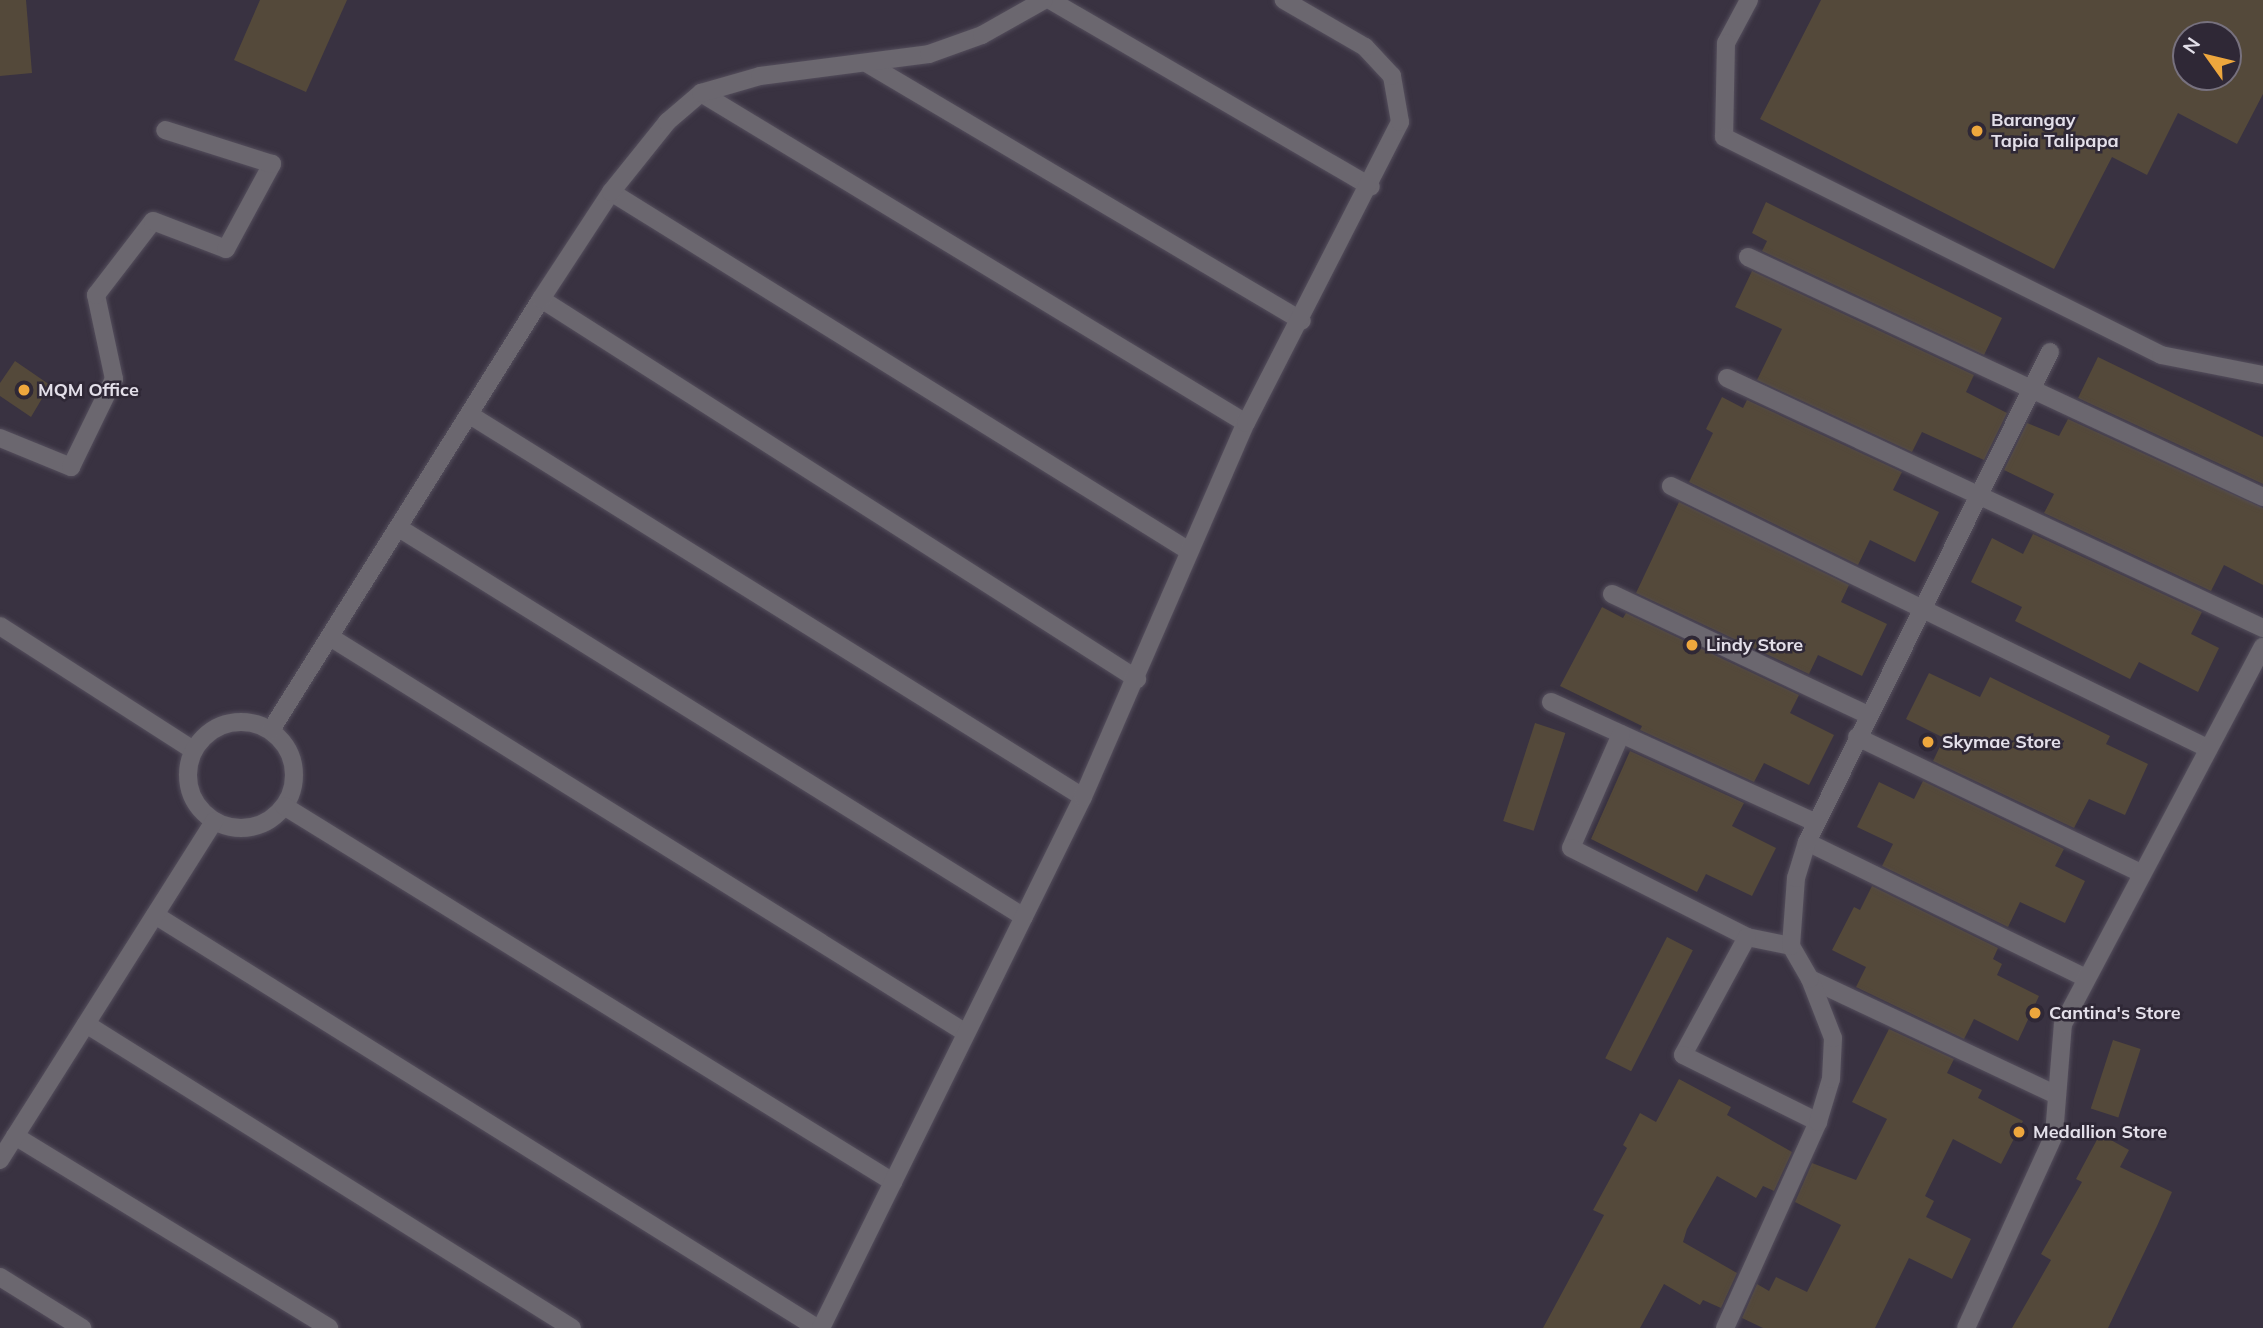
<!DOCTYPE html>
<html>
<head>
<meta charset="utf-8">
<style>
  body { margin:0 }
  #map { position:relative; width:2263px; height:1328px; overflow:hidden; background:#393241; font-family:Mulish,sans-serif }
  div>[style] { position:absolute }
  .building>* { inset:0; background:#54493a; transform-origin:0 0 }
  .roads { filter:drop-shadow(0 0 2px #544e5c) drop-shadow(0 0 2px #544e5c) }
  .minor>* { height:18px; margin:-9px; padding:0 9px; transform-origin:9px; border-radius:9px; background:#6b676f }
  .minor>.ring { margin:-9px; padding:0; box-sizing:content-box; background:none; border:18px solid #6b676f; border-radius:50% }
  .dots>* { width:19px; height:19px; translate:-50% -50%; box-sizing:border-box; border:4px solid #2f2836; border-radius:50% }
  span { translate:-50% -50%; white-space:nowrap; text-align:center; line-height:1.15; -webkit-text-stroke:5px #2f2836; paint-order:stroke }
  .poi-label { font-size:18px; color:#e3dfe9; font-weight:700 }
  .left { translate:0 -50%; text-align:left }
  .north { position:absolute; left:2172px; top:21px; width:70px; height:70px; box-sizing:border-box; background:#2f2836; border:2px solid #77717e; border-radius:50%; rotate:304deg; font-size:19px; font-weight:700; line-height:28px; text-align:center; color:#e3dfe9 }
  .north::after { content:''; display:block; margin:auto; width:24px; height:32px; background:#eea73d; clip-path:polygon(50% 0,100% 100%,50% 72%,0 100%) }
</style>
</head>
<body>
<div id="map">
  <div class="building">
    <i style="clip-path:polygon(0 0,26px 0,32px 73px,0 76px)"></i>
    <i style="clip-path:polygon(260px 0,347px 0,306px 92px,234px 60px)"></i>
    <i style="clip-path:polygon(evenodd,1821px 0,2263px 0,2263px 94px,2237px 144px,2178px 113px,2147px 175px,2112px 157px,2054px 269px,1760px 119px,1821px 0,2186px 35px,2228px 35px,2228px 77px,2186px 77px,2186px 35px)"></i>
    <i style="clip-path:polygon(1766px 202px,2002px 318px,1984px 355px,1762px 251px,1767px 241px,1752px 233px)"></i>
    <i style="clip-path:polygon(1752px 271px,1974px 375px,1966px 392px,2007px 413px,1984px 460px,1922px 432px,1912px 452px,1757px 380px,1782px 329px,1735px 307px)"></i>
    <i style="clip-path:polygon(2098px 357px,2263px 437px,2263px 484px,2078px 398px)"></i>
    <i style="clip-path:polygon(15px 361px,50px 385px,31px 417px,0 396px,0 383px)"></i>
    <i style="clip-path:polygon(1722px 397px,1743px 408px,1747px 400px,1902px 472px,1893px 490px,1939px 512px,1915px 562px,1870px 540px,1858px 565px,1689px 482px,1713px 433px,1706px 429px)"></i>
    <i style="clip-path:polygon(2068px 419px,2263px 508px,2263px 585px,2224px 565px,2211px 591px,2044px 513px,2054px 494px,2004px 470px,2027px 423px,2059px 436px)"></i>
    <i style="clip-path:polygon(1679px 502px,1849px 585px,1841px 602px,1887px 624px,1862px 676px,1818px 655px,1809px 674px,1636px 593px)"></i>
    <i style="clip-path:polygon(2033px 534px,2202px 612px,2191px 634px,2219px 648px,2198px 692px,2139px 662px,2130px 679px,2015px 621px,2022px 607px,1971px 582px,1992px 538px,2023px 554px)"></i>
    <i style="clip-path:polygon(1602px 607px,1623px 618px,1626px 613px,1799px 695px,1790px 713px,1834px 735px,1809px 785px,1764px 763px,1754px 782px,1640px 730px,1642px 726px,1560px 686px)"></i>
    <i style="clip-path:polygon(1929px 673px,1980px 697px,1990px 677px,2110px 736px,2106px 744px,2148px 764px,2125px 815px,2089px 799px,2074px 828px,1933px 761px,1944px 738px,1906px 719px)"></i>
    <i style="left:1535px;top:723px;width:32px;height:103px;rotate:18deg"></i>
    <i style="clip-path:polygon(1630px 751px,1744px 803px,1732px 826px,1776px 848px,1752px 896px,1706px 874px,1697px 892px,1591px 839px)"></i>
    <i style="clip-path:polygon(1923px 781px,2064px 849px,2055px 866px,2085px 881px,2065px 923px,2020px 902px,2008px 927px,1882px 866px,1893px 844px,1857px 827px,1879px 782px,1914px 799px)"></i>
    <i style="clip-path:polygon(1872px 886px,1998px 948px,1993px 959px,2002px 964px,1997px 975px,2039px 996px,2018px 1041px,1974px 1019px,1964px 1039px,1856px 987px,1866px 967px,1832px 950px,1854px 907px,1860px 910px)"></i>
    <i style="left:1667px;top:937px;width:29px;height:136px;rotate:27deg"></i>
    <i style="clip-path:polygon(1889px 1029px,1954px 1059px,1947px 1073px,1982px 1090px,1978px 1098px,2023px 1121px,2001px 1164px,1953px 1139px,1925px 1196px,1934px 1201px,1926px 1217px,1971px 1239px,1952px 1279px,1909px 1258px,1875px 1328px,1763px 1328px,1742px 1318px,1757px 1284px,1769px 1291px,1776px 1277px,1807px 1292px,1841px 1225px,1795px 1202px,1812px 1163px,1856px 1180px,1887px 1119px,1852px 1102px)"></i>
    <i style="left:2113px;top:1040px;width:29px;height:72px;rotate:18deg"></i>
    <i style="clip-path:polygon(1679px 1079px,1731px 1107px,1727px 1115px,1792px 1152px,1774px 1191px,1763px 1186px,1756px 1198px,1717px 1176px,1687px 1229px,1683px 1242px,1737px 1273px,1721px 1308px,1703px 1300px,1700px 1305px,1664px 1284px,1640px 1328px,1543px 1328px,1604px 1215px,1593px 1210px,1627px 1148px,1623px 1145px,1640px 1113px,1656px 1122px)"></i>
    <i style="clip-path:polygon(2100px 1134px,2129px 1150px,2120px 1167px,2172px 1192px,2157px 1226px,2108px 1328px,2012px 1328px,2051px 1260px,2041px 1254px,2082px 1182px,2076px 1179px)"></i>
  </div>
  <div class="roads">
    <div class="minor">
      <i style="left:1050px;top:0;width:371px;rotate:30.2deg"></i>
      <i style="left:1749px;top:0;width:49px;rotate:118.1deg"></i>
      <i style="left:1726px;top:43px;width:94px;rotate:91.2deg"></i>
      <i style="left:1724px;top:137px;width:488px;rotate:26.5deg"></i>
      <i style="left:2161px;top:355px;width:104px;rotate:11.1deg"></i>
      <i style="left:868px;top:64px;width:504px;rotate:30.63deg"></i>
      <i style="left:701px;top:93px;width:637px;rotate:31.2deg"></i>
      <i style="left:611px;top:192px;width:680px;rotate:31.84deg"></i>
      <i style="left:1748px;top:257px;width:568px;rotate:24.99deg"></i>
      <i style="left:541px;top:299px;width:707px;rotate:32.52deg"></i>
      <i style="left:1727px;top:378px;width:591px;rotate:25.01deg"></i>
      <i style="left:470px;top:415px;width:722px;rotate:31.93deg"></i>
      <i style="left:0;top:438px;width:77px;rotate:22.2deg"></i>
      <i style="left:71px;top:467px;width:98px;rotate:-64deg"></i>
      <i style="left:114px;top:379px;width:86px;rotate:-102.1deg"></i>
      <i style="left:96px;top:295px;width:93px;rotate:-52.4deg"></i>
      <i style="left:153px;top:221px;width:78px;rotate:21deg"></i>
      <i style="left:226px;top:249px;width:97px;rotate:-61.6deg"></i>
      <i style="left:272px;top:164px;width:112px;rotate:-162.4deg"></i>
      <i style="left:1671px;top:486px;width:597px;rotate:26.05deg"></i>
      <i style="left:399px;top:528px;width:736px;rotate:31.9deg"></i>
      <i style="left:1612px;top:594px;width:283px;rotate:25.3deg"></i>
      <i style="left:0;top:626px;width:229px;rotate:32.7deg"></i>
      <i style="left:330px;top:637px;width:749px;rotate:31.91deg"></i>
      <i style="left:1551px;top:702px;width:291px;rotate:24.5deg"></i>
      <i class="ring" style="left:188px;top:722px;width:88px;height:88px"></i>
      <i style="left:271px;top:730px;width:509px;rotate:-57.93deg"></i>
      <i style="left:541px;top:299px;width:128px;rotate:-56.8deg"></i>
      <i style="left:611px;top:192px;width:90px;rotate:-51.3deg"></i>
      <i style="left:667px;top:122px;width:45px;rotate:-40.5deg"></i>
      <i style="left:701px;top:93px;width:61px;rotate:-16.1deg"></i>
      <i style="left:760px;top:76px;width:170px;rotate:-7.4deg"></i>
      <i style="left:929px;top:54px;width:56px;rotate:-19.7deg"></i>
      <i style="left:982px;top:35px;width:71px;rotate:-29.4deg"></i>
      <i style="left:1621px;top:734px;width:124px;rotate:113.7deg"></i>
      <i style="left:1571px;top:848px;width:197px;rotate:26.8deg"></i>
      <i style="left:1857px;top:737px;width:315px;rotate:25.6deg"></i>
      <i style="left:284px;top:806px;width:716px;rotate:31.69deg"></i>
      <i style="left:1807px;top:842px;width:310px;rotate:26deg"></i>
      <i style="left:155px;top:915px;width:780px;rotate:31.96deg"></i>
      <i style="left:1791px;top:946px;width:45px;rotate:-168.4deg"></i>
      <i style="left:1747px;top:937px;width:134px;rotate:118.5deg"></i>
      <i style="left:1683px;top:1055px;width:151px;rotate:26.4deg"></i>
      <i style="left:1810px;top:979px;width:273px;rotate:25.2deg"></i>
      <i style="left:86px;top:1024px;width:573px;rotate:32.03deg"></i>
      <i style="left:15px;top:1136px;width:368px;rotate:31.4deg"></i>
      <i style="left:0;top:1160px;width:401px;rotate:-57.7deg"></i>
      <i style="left:0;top:1277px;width:97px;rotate:31.9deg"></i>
      <i style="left:821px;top:1328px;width:592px;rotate:-63.74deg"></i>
      <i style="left:1083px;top:797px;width:408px;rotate:-66.5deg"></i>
      <i style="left:1246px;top:423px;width:338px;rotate:-62.9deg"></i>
      <i style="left:1400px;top:122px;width:47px;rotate:-99.9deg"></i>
      <i style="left:1392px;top:76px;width:40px;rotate:-133deg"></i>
      <i style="left:1365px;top:47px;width:94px;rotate:-149.9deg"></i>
      <i style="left:1725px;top:1328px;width:226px;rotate:-65.7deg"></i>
      <i style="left:1818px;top:1122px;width:45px;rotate:-73.2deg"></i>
      <i style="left:1831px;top:1079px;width:41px;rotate:-87.2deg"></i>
      <i style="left:1833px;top:1038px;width:63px;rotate:-111.3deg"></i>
      <i style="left:1810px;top:979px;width:38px;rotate:-120deg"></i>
      <i style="left:1791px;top:946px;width:68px;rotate:-85.8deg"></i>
      <i style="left:1796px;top:878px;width:38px;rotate:-73deg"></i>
      <i style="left:1807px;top:842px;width:547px;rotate:-63.62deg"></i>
      <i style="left:1966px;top:1328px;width:212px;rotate:-65.5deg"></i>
      <i style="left:2054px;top:1135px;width:111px;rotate:-85.4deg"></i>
      <i style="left:2063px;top:1024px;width:427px;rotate:-62.1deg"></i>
    </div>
  </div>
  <div class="dots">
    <i style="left:1977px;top:131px;background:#eea73d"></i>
    <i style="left:24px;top:390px;background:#eea73d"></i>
    <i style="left:1692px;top:645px;background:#eea73d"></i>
    <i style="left:1928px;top:742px;background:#eea73d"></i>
    <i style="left:2035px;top:1013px;background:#eea73d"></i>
    <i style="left:2019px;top:1132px;background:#eea73d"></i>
  </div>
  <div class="poi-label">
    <span class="left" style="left:1991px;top:131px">Barangay<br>Tapia Talipapa</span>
    <span class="left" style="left:38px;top:390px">MQM Office</span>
    <span class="left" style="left:1706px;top:645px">Lindy Store</span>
    <span class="left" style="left:1942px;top:742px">Skymae Store</span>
    <span class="left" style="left:2049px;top:1013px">Cantina's Store</span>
    <span class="left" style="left:2033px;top:1132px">Medallion Store</span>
  </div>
  <div class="north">N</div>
</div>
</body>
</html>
